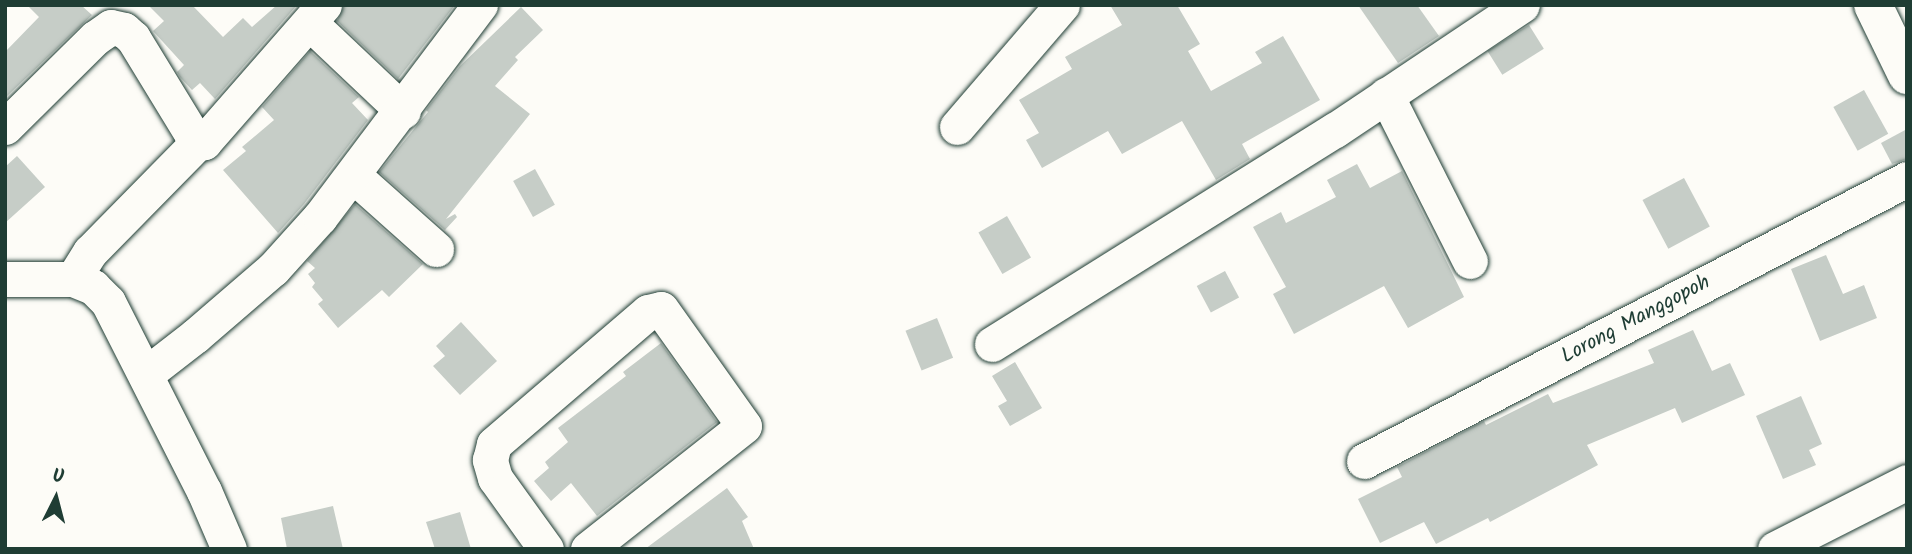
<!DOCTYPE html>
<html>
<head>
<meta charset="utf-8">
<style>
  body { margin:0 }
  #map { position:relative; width:1912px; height:554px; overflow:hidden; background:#fdfcf7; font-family:Kalam,sans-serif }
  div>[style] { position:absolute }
  .building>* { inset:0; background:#c6cdc7; transform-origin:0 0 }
  .roads { filter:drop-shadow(0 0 2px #1f3d34) drop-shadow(0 0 2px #1f3d34) }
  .street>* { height:35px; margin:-17.5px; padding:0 17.5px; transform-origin:17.5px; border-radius:17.5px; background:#fdfcf7 }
  .secondary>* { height:38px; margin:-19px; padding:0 19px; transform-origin:19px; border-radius:19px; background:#fdfcf7 }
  span { translate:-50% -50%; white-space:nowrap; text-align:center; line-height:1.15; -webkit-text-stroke:5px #fdfcf7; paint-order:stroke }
  .street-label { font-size:21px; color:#1f3d34 }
  .frame { position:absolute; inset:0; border:7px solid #1f3d34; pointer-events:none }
  .north { position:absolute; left:21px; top:463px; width:70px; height:70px; -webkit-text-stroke:5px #fdfcf7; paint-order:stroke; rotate:6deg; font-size:19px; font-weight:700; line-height:28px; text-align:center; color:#1f3d34 }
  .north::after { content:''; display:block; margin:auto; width:24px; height:32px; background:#1f3d34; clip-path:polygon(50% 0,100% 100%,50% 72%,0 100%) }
</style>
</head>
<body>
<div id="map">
  <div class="building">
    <i style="clip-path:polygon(27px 5px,81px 5px,92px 15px,5px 98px,5px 52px,39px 17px)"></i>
    <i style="clip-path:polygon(148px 5px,192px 5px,223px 37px,243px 18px,252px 27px,277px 5px,297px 5px,215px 99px,200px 83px,192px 90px,180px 77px,177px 72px,184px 65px,153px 31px,164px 21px)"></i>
    <i style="clip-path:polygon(344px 5px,455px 5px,398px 79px,337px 21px)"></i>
    <i style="clip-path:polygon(1110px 5px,1177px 5px,1200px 44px,1188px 51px,1211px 91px,1262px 63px,1255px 52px,1283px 36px,1320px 100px,1242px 144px,1250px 159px,1216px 180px,1182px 121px,1122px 154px,1108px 131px,1042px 168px,1026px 140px,1039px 133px,1019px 100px,1072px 69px,1065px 57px,1122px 25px)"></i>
    <i style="clip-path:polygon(1358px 5px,1417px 5px,1439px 36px,1398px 63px)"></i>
    <i style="clip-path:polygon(521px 7px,543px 30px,515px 57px,518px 60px,495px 86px,530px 114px,446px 219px,455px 214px,457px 217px,445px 230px,379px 172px,428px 112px,426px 110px,460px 66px)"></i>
    <i style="left:1529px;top:25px;width:28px;height:49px;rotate:58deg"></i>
    <i style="clip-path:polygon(310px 51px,359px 97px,352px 103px,368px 120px,304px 204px,278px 233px,223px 170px,246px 151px,242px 147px,274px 120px,262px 107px)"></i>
    <i style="left:1864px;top:90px;width:50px;height:35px;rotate:61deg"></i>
    <i style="clip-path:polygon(1907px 129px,1907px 159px,1892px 164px,1881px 143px)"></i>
    <i style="clip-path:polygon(17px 156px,45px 187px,5px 223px,5px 167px)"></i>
    <i style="clip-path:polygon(1357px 164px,1370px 188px,1402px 171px,1464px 297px,1408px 328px,1384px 286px,1294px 334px,1273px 294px,1286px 287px,1253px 227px,1281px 212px,1286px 223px,1336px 197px,1327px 180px)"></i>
    <i style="left:535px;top:169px;width:41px;height:25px;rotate:61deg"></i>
    <i style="left:1684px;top:178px;width:55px;height:47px;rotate:62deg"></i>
    <i style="clip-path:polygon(355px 204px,423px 264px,389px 297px,382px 290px,338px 328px,318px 304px,323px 300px,312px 287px,315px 283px,308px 274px,315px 268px,307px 261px)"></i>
    <i style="left:1007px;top:216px;width:48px;height:33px;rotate:60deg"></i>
    <i style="clip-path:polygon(1826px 255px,1843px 294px,1864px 285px,1877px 318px,1820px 341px,1791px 269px)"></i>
    <i style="left:1225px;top:271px;width:30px;height:32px;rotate:62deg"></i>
    <i style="left:937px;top:318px;width:43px;height:34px;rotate:68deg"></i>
    <i style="clip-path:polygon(461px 322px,497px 361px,460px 395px,433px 366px,445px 356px,436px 346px)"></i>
    <i style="clip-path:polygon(1693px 330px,1712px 371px,1730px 363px,1745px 395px,1682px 423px,1675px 408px,1587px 445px,1598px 465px,1490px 522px,1488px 518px,1436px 544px,1424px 522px,1380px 543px,1358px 499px,1402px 477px,1397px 467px,1484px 421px,1486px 425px,1548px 394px,1553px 403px,1654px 363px,1648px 350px)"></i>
    <i style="clip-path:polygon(661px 343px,717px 422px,597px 516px,571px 483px,551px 501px,534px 481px,549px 468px,545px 462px,568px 442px,558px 428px,626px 376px,623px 372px)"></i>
    <i style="clip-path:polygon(1015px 362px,1042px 408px,1010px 426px,998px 406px,1007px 401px,992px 376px)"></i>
    <i style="clip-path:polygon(1801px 396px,1822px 444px,1809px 450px,1816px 465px,1783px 479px,1756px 416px)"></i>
    <i style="clip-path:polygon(727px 488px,748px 517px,742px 521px,754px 549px,645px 549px)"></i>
    <i style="clip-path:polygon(333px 506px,343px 549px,287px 549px,281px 518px)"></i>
    <i style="clip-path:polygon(460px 512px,471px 549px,435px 549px,426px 522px)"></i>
  </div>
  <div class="roads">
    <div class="street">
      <i style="left:310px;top:23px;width:128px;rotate:43.4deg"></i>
      <i style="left:1386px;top:95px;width:186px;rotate:63.2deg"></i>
      <i style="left:5px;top:127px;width:127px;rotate:-44.7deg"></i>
      <i style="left:95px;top:38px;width:19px;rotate:-35deg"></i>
      <i style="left:111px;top:27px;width:13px;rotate:13deg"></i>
      <i style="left:124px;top:30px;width:12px;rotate:42deg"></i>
      <i style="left:133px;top:38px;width:111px;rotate:58.6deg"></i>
      <i style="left:191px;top:133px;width:16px;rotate:35deg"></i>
      <i style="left:204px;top:142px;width:182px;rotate:-48.8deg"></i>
      <i style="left:957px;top:127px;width:161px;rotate:-49.3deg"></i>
      <i style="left:354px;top:176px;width:110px;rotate:41.7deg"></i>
      <i style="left:5px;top:279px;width:68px"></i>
      <i style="left:73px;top:279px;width:22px;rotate:22deg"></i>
      <i style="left:93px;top:287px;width:21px;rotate:45deg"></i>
      <i style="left:108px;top:302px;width:212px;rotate:63.1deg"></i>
      <i style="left:204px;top:491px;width:63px;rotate:66.7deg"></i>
      <i style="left:73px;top:279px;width:32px;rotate:-58deg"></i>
      <i style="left:90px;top:252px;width:156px;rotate:-45.5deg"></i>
      <i style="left:992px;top:344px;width:404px;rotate:-32deg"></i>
      <i style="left:1335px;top:130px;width:225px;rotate:-33.8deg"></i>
      <i style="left:146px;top:374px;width:62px;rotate:-37.8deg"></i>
      <i style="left:195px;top:336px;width:103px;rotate:-40.7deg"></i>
      <i style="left:273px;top:269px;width:70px;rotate:-47.9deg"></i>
      <i style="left:320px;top:217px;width:266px;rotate:-53deg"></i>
      <i style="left:1364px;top:461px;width:612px;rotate:-27.44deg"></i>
      <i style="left:546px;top:549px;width:87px;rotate:-125.7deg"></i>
      <i style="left:495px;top:478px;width:19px;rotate:-106deg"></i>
      <i style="left:490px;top:460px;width:16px;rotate:-76deg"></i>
      <i style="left:494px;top:444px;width:203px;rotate:-40.6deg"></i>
      <i style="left:648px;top:312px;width:13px;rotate:-13deg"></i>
      <i style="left:661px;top:309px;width:143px;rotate:54.6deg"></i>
      <i style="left:744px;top:426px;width:199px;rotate:141.7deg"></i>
      <i style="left:1775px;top:549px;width:148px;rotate:-26.9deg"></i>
    </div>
    <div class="secondary">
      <i style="left:1873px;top:5px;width:78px;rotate:64.1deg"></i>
    </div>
  </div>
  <div class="street-label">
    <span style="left:1636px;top:320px;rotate:-28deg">Lorong Manggopoh</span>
  </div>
  <div class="frame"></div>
  <div class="north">U</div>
</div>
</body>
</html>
